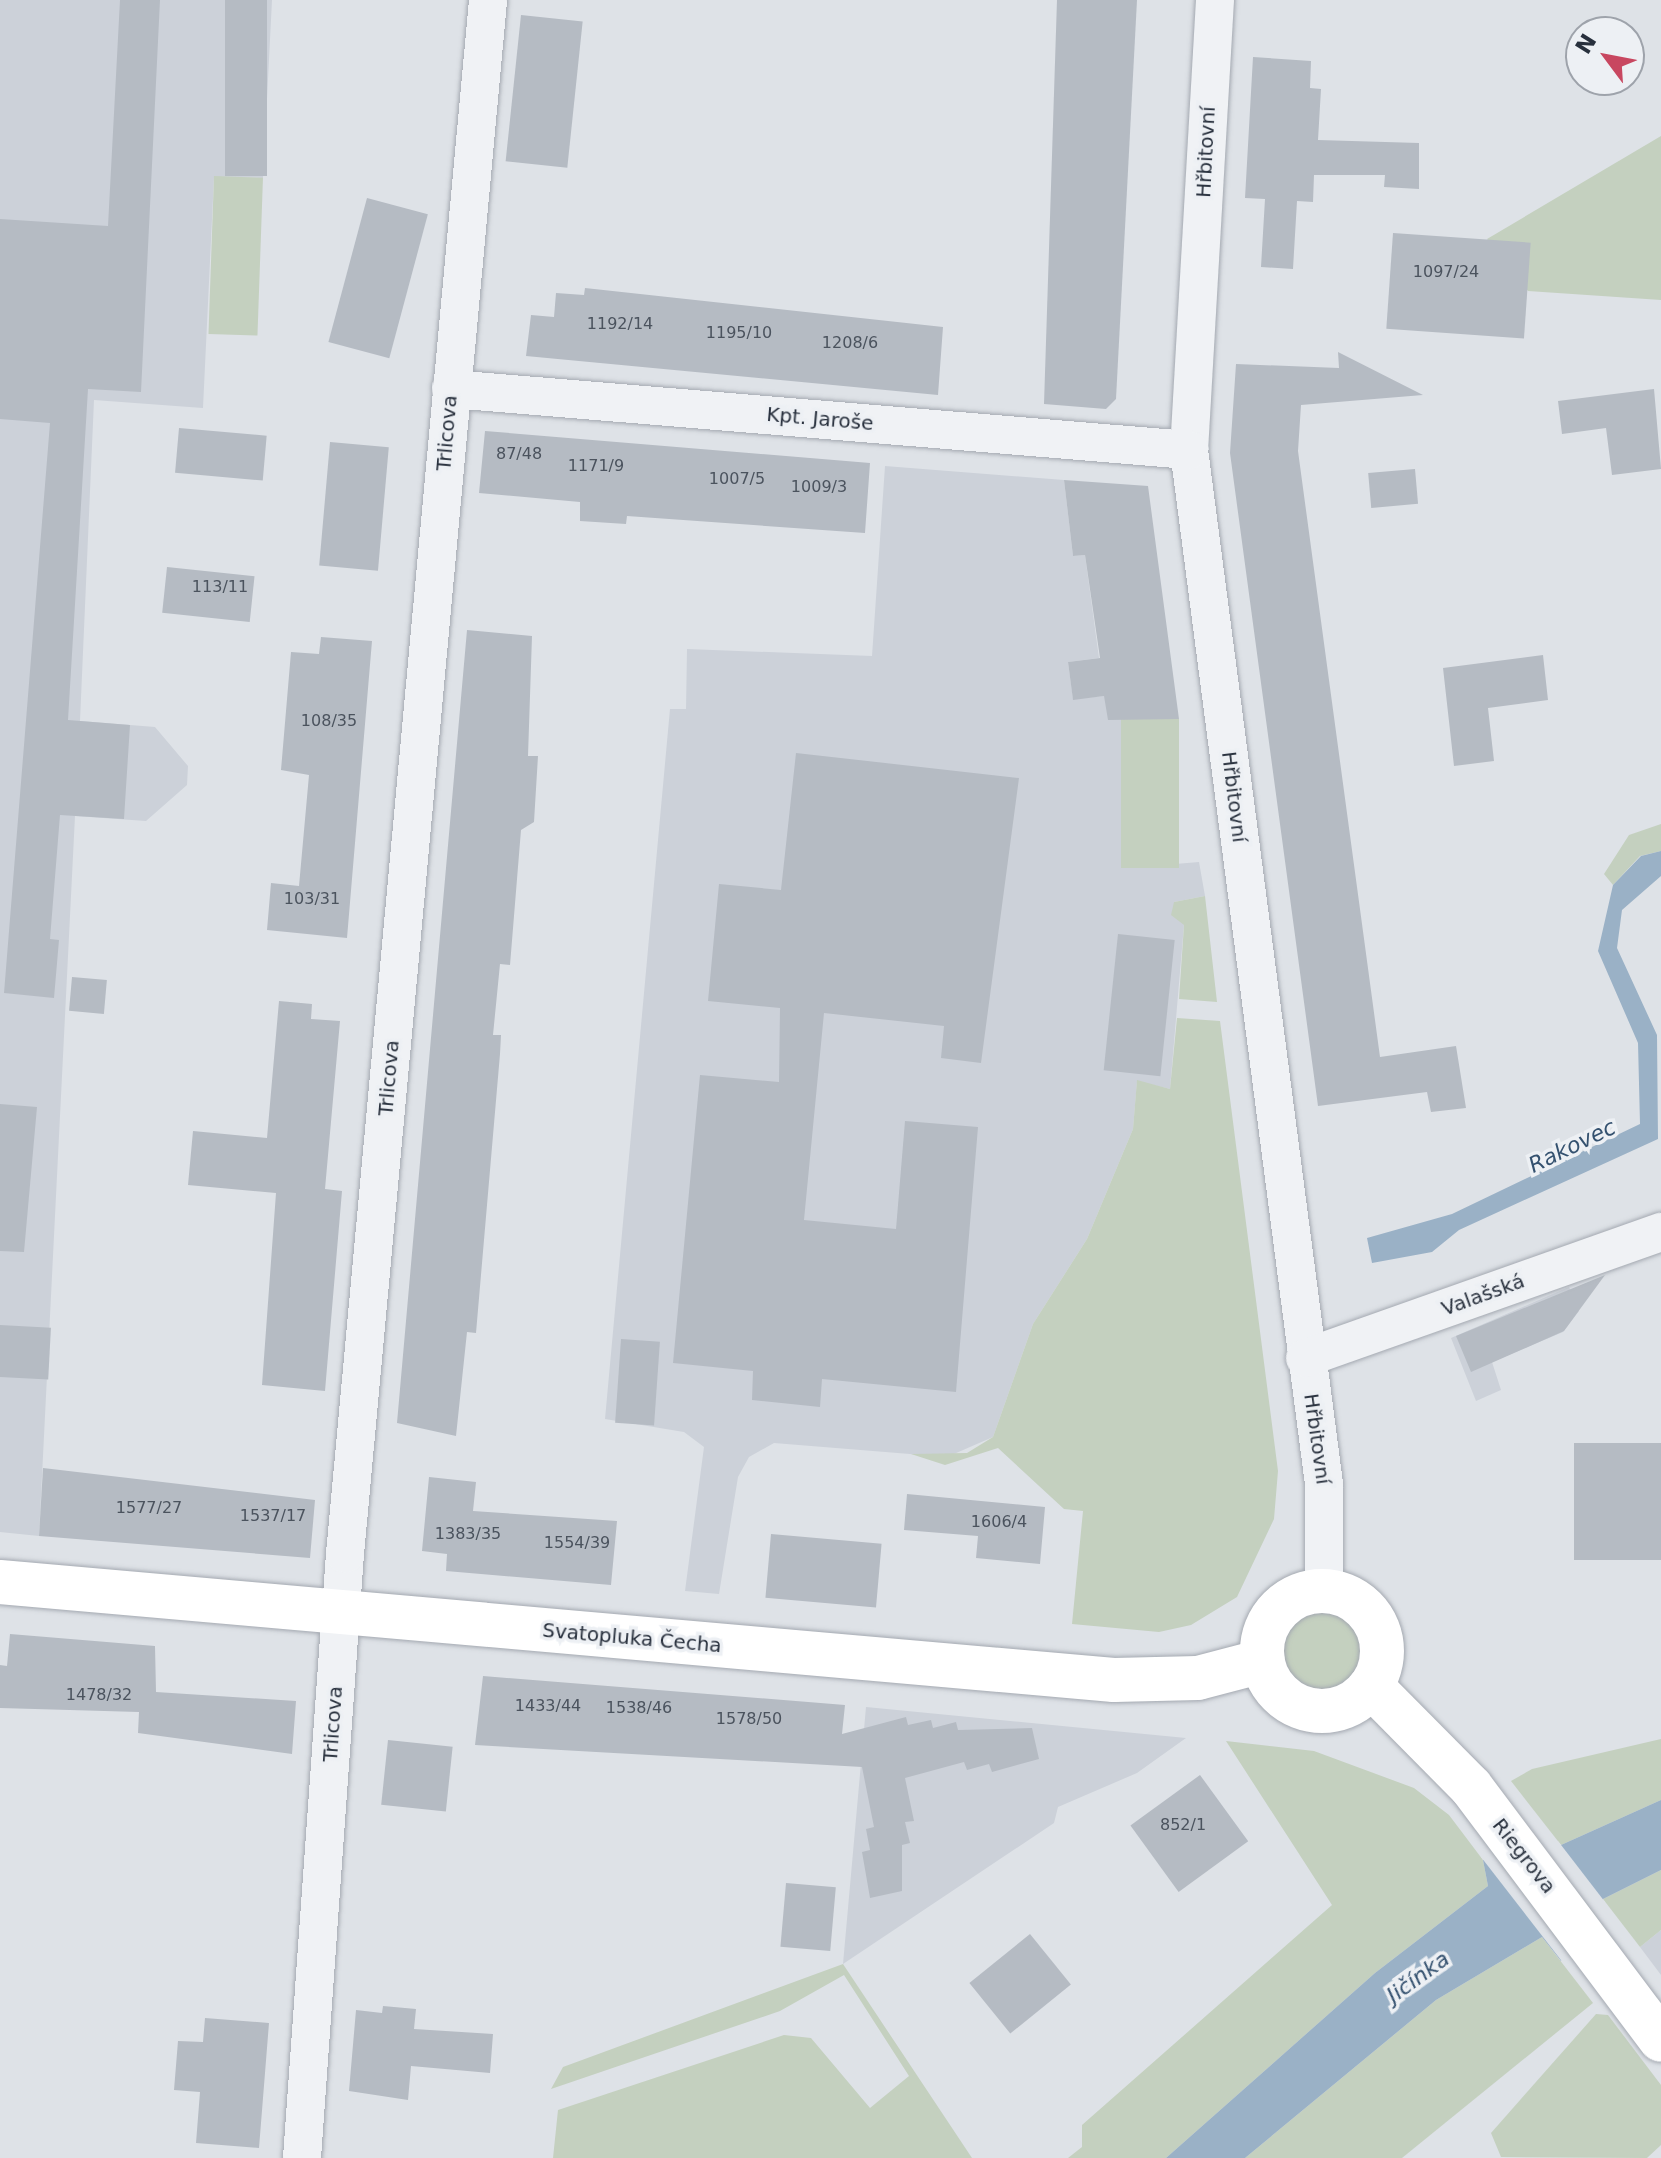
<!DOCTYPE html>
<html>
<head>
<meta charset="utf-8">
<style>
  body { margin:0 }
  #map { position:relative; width:1661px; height:2158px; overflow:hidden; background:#dee2e7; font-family:"DejaVu Sans",sans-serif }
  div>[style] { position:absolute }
  .built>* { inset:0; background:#ccd1d9 }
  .green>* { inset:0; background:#c4d0bf; transform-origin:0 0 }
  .round { border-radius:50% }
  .water>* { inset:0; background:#9ab1c6 }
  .pier>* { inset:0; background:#dee2e7 }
  .building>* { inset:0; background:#b5bbc3; transform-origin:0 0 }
  .roads { filter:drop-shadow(0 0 2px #a4a9b1) drop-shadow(0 0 2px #a4a9b1) }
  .street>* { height:38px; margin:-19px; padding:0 19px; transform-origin:19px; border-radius:19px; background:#f0f2f5 }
  .secondary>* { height:44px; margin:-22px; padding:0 22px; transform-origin:22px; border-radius:22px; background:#fff }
  .secondary>.ring { margin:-22px; padding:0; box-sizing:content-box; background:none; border:44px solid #fff; border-radius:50% }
  span { translate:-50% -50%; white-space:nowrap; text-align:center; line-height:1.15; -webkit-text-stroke:7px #edf0f4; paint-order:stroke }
  .number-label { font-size:16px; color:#4b535e }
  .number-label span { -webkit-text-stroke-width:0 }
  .street-label { font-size:20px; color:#28303d }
  .water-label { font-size:22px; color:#34516f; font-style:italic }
  .north { position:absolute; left:1565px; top:16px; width:80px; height:80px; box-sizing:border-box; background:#edf0f4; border:2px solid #9ea3ab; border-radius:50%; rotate:302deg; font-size:22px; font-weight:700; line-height:32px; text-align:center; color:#28303d }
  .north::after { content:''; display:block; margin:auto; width:28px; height:36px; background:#c84760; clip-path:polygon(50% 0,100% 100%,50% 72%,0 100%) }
</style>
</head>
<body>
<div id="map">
  <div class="built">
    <i style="clip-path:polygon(0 0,272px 0,263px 178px,214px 177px,203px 408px,94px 400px,80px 721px,155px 727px,188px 766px,187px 785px,146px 821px,75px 816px,39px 1536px,0 1532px)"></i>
    <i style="clip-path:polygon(885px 466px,1064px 480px,1073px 556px,1085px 555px,1099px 658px,1068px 662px,1073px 699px,1104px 696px,1121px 719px,1139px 867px,1199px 862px,1205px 896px,1174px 902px,1184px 925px,1170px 1089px,1137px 1081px,1133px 1129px,1087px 1239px,1033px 1324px,993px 1437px,947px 1457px,774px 1443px,749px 1457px,738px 1477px,719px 1594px,685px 1591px,704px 1447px,684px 1432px,605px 1419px,670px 709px,686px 709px,687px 649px,872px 656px)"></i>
    <i style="clip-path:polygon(1569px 1287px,1579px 1311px,1563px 1332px,1492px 1362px,1501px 1390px,1476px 1401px,1451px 1338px)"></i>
    <i style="clip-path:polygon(866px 1707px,1052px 1725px,1186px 1738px,1137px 1773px,1058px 1807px,1054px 1823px,843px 1964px)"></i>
    <i style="clip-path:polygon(1661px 1930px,1661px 1975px,1640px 1947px)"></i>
  </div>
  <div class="green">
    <i style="clip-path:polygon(1661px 136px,1661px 300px,1528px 291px,1487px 239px)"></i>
    <i style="left:214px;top:176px;width:49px;height:158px;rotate:2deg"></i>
    <i style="left:1121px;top:719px;width:58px;height:149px"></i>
    <i style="clip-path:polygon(1661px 824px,1661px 851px,1640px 856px,1613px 885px,1604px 874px,1629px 835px)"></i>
    <i style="clip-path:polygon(1205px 896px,1217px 1002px,1179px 999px,1184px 925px,1171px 915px,1174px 902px)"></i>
    <i style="clip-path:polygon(1177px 1018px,1220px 1021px,1278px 1471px,1274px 1519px,1237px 1597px,1191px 1625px,1159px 1632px,1072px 1624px,1083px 1511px,1064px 1509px,998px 1448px,945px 1465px,911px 1454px,967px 1453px,993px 1437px,1033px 1324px,1087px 1239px,1133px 1129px,1137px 1080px,1170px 1089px)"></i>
    <i class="round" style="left:1284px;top:1613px;width:76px;height:76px"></i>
    <i style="clip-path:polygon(1661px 1739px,1661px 1800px,1561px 1845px,1511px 1781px,1532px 1769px)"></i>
    <i style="clip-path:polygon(1226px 1741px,1314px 1751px,1414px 1788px,1449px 1815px,1483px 1860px,1488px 1886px,1375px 1973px,1166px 2158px,1068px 2158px,1082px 2147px,1082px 2125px,1332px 1905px)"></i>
    <i style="clip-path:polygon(1661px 1870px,1661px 1930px,1640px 1947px,1603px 1899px)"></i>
    <i style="clip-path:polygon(1542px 1937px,1593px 2003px,1402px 2158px,1245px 2158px,1436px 2000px)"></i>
    <i style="clip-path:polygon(843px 1964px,972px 2158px,553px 2158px,558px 2110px,784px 2035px,811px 2038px,870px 2108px,909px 2076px,844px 1975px,780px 2011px,551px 2089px,563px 2067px)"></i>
    <i style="clip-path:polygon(1596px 2014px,1608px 2015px,1661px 2085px,1661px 2145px,1647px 2158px,1501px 2157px,1491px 2133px)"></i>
  </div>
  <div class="water">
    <i style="clip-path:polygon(1661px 851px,1661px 876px,1622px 910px,1617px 948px,1657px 1035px,1658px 1139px,1459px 1230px,1432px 1252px,1372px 1263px,1367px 1238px,1452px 1214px,1640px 1124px,1638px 1043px,1598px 951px,1613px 885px,1641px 856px)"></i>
    <i style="clip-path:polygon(1661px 1800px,1661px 1870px,1603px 1899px,1561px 1961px,1542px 1937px,1436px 2000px,1245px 2158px,1166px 2158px,1375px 1973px,1488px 1886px,1483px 1860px,1561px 1845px)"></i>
  </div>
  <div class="pier">
    <i style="clip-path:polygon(1558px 1841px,1605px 1902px,1564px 1964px,1481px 1857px)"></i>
  </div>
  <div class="building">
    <i style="clip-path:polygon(120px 0,160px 0,141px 392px,88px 389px,68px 720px,130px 725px,124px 819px,60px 815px,50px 939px,59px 940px,54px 998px,4px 993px,50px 423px,0 419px,0 219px,108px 226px)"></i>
    <i style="left:225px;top:0;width:42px;height:176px"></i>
    <i style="clip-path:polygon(1057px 0,1137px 0,1116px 399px,1106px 409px,1044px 404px)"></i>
    <i style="left:521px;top:15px;width:62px;height:147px;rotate:6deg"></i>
    <i style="clip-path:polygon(1253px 57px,1311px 61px,1310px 88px,1321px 89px,1318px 140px,1419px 143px,1419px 189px,1384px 187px,1385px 175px,1314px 175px,1313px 202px,1297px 201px,1293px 269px,1261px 267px,1265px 199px,1245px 198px)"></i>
    <i style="left:367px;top:198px;width:63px;height:149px;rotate:15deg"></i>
    <i style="left:1393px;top:233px;width:138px;height:96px;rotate:4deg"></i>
    <i style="clip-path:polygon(585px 288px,943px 327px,938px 395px,526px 356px,531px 315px,554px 317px,556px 293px,584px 295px)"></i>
    <i style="clip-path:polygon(1338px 352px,1423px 395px,1301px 405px,1298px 451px,1380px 1057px,1456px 1046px,1466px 1108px,1431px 1112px,1427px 1092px,1318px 1106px,1230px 453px,1236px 364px,1339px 368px)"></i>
    <i style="clip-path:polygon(1654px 389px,1661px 469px,1612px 475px,1606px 428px,1562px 434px,1558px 401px)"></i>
    <i style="left:179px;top:428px;width:88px;height:45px;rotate:5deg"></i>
    <i style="clip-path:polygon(485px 431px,870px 463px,865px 533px,627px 516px,626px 524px,580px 521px,580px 502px,479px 493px)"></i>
    <i style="left:330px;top:442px;width:59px;height:124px;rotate:5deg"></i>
    <i style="left:1415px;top:469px;width:35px;height:47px;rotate:85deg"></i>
    <i style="clip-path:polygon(1064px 480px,1148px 486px,1179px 719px,1108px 720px,1104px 696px,1073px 700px,1068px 662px,1100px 658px,1085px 555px,1073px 556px)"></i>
    <i style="left:167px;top:567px;width:88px;height:46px;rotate:6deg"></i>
    <i style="clip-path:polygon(467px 630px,532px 636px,528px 756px,538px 756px,534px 822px,521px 830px,510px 965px,500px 964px,493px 1035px,501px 1035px,500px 1054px,476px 1333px,467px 1332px,456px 1436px,397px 1423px)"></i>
    <i style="clip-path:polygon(321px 637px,372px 641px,347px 938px,267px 930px,271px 883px,299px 886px,309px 775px,281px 770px,291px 652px,319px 654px)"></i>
    <i style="clip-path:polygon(1543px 655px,1548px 700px,1488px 708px,1494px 761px,1454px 766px,1443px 668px)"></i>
    <i style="clip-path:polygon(796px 753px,1019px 778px,981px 1063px,941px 1058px,944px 1026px,824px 1013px,804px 1220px,896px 1229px,905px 1121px,978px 1127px,956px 1392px,822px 1379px,820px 1407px,752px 1400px,753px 1371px,673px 1363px,700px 1075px,779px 1082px,780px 1008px,708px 1001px,719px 884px,781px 890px)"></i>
    <i style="left:1118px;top:934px;width:57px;height:137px;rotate:6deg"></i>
    <i style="left:72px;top:977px;width:35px;height:34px;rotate:5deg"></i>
    <i style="clip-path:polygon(279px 1001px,312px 1004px,311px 1019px,340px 1021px,325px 1189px,342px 1191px,325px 1391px,262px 1385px,276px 1193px,188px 1185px,193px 1131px,267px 1138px)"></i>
    <i style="clip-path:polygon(0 1104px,37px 1107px,24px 1252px,0 1251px)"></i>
    <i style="clip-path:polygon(1605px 1275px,1564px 1331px,1471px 1372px,1456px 1336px)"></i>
    <i style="left:0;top:1325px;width:51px;height:52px;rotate:3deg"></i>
    <i style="left:621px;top:1339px;width:39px;height:84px;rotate:4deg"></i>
    <i style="left:1661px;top:1443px;width:117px;height:87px;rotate:90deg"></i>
    <i style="clip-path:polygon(43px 1468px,315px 1500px,310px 1558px,39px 1536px)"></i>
    <i style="clip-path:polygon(429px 1477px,476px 1482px,473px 1511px,617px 1521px,611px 1585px,446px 1571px,447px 1554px,422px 1551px)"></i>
    <i style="clip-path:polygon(907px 1494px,1045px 1507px,1040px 1564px,976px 1558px,978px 1536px,904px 1530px)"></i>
    <i style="left:771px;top:1534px;width:111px;height:64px;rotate:5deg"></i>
    <i style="clip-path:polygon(10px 1634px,155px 1646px,156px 1692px,296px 1701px,292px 1754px,138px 1733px,139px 1712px,0 1708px,0 1665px,7px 1666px)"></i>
    <i style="clip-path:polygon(483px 1676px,845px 1705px,842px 1734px,906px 1717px,908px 1725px,931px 1720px,933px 1728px,956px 1722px,958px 1730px,1032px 1728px,1039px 1759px,992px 1772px,989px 1764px,967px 1770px,964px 1762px,905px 1778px,914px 1821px,905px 1822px,910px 1843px,902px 1845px,902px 1891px,870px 1898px,862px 1852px,870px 1850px,866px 1829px,874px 1827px,862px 1767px,475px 1745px)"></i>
    <i style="left:388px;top:1740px;width:65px;height:65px;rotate:6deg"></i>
    <i style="left:1200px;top:1775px;width:82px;height:86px;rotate:54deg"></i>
    <i style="left:786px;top:1883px;width:50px;height:64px;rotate:5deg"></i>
    <i style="left:1030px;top:1934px;width:65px;height:78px;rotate:51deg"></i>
    <i style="clip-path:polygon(383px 2006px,416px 2009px,414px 2029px,493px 2034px,490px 2073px,411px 2066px,408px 2100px,349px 2091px,356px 2010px,382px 2013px)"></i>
    <i style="clip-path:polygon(205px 2018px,269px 2023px,259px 2148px,196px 2143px,200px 2092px,174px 2090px,178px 2041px,203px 2042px)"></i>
  </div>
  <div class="roads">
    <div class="street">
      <i style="left:1215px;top:0;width:451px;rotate:93.3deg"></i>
      <i style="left:1189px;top:450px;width:1043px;rotate:82.56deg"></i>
      <i style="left:1324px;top:1484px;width:107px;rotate:90deg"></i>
      <i style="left:451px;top:389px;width:741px;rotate:4.73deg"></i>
      <i style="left:1305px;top:1358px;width:378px;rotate:-19.5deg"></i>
      <i style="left:302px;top:2158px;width:606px;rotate:-85.93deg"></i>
      <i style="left:345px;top:1554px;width:1561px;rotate:-84.74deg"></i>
    </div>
    <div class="secondary">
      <i style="left:0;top:1582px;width:1118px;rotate:5.03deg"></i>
      <i style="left:1114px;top:1680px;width:84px;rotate:-1.4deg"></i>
      <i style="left:1198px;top:1678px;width:67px;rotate:-14.7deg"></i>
      <i class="ring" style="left:1262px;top:1591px;width:76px;height:76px"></i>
      <i style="left:1371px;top:1686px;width:142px;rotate:45.3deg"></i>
      <i style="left:1471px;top:1787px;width:316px;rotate:53.1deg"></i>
    </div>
  </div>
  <div class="number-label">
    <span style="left:1446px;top:272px">1097/24</span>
    <span style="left:620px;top:324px">1192/14</span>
    <span style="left:739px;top:333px">1195/10</span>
    <span style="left:850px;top:343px">1208/6</span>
    <span style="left:519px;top:454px">87/48</span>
    <span style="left:596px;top:466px">1171/9</span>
    <span style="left:737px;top:479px">1007/5</span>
    <span style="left:819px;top:487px">1009/3</span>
    <span style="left:220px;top:587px">113/11</span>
    <span style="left:329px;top:721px">108/35</span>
    <span style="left:312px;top:899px">103/31</span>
    <span style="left:149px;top:1508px">1577/27</span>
    <span style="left:273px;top:1516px">1537/17</span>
    <span style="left:999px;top:1522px">1606/4</span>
    <span style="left:468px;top:1534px">1383/35</span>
    <span style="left:577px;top:1543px">1554/39</span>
    <span style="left:99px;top:1695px">1478/32</span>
    <span style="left:548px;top:1706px">1433/44</span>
    <span style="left:639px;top:1708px">1538/46</span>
    <span style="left:749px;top:1719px">1578/50</span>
    <span style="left:1183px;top:1825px">852/1</span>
  </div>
  <div class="street-label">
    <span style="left:1206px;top:152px;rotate:-87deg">Hřbitovní</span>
    <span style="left:820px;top:419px;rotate:5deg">Kpt. Jaroše</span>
    <span style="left:447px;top:433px;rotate:-85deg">Trlicova</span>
    <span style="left:1234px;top:797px;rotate:83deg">Hřbitovní</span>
    <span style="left:389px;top:1078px;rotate:-85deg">Trlicova</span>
    <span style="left:1483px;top:1295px;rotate:-20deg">Valašská</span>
    <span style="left:1317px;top:1439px;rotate:82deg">Hřbitovní</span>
    <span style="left:632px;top:1638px;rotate:5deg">Svatopluka Čecha</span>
    <span style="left:333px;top:1724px;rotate:-86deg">Trlicova</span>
    <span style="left:1524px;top:1856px;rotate:52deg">Riegrova</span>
  </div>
  <div class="water-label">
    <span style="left:1572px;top:1146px;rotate:-26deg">Rakovec</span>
    <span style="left:1418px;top:1977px;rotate:-36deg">Jičínka</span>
  </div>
  <div class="north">N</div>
</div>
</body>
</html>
